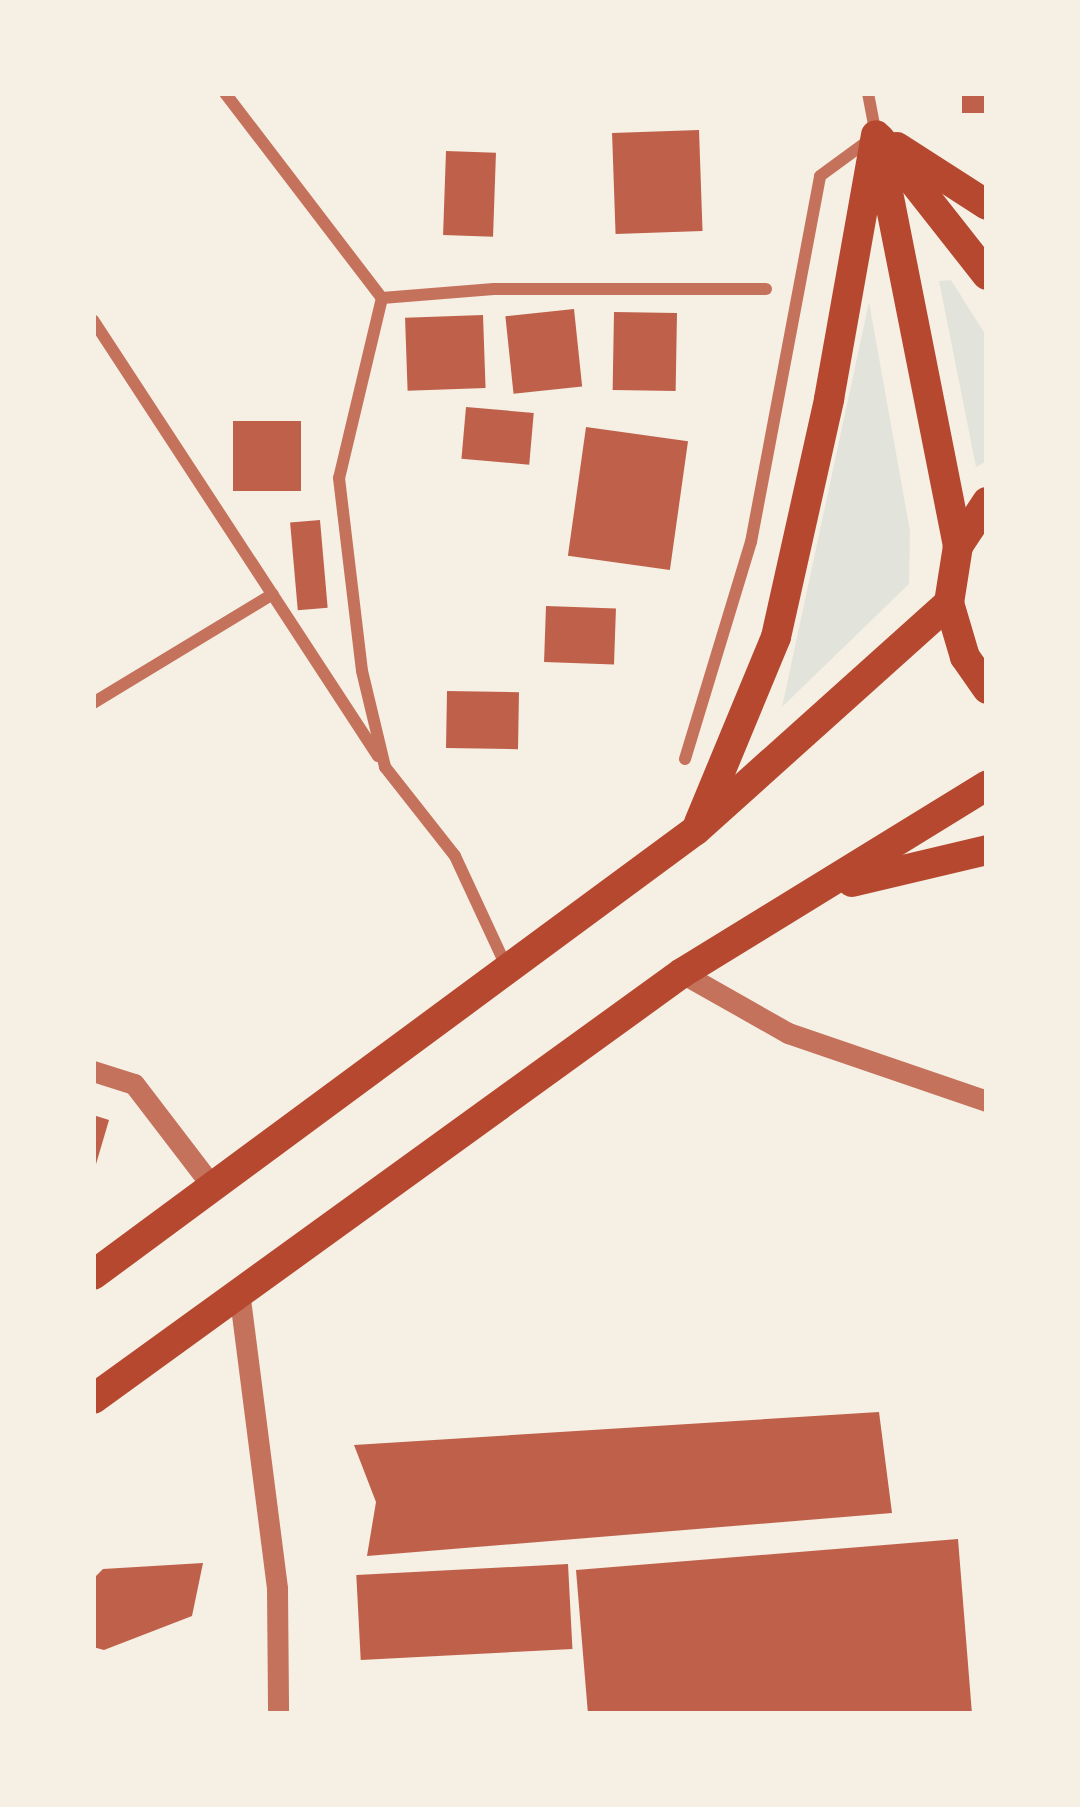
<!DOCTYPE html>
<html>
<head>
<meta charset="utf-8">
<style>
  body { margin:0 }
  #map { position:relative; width:1080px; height:1807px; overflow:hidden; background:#f6efe4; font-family:"Crimson Pro",serif }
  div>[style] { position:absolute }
  .green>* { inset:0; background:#e2e4dc }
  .building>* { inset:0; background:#bf614a; transform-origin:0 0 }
  .minor>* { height:12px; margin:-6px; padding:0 6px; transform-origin:6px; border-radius:6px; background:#c5725c }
  .tertiary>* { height:21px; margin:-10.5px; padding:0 10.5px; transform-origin:10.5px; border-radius:10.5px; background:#c5725c }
  .primary>* { height:30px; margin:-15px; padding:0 15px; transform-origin:15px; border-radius:15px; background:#b5482f }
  span { translate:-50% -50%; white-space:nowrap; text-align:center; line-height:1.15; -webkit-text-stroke:9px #f6efe4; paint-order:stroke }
  .frame { position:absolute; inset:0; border:96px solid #f6efe4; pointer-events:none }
</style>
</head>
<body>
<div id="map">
  <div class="green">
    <i style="clip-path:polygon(951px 280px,987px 337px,987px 461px,976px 467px,939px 281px)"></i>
    <i style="clip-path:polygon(869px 302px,910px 531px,909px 584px,782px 707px)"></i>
  </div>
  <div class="building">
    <i style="left:962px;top:93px;width:25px;height:20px"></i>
    <i style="left:699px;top:130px;width:101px;height:87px;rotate:88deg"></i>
    <i style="left:446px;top:151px;width:50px;height:84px;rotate:2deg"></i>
    <i style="left:574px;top:309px;width:78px;height:69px;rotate:84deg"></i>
    <i style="left:614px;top:312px;width:63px;height:78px;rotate:1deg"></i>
    <i style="left:483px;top:315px;width:73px;height:78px;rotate:88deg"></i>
    <i style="left:466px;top:407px;width:68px;height:52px;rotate:5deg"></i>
    <i style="left:233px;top:421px;width:68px;height:70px"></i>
    <i style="left:586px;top:427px;width:103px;height:130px;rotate:8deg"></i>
    <i style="left:320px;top:520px;width:88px;height:30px;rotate:85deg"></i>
    <i style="left:546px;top:606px;width:70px;height:56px;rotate:2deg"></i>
    <i style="left:447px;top:691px;width:72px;height:57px;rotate:1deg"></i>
    <i style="clip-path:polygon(93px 1115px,109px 1120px,94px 1171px,93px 1171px)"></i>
    <i style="clip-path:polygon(879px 1412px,892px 1513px,367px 1556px,376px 1502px,354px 1445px)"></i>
    <i style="clip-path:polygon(958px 1539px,972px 1714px,588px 1714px,576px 1570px)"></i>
    <i style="clip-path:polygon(203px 1563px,192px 1616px,104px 1650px,93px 1647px,93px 1579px,103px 1569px)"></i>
    <i style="left:568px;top:1564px;width:85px;height:212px;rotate:87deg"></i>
  </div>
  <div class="minor">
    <i style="left:225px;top:93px;width:258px;rotate:52.6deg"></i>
    <i style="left:382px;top:298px;width:185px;rotate:103.4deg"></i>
    <i style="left:339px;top:478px;width:194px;rotate:83.2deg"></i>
    <i style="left:362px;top:671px;width:99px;rotate:76.5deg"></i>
    <i style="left:385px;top:767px;width:113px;rotate:51.8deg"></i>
    <i style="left:455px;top:856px;width:121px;rotate:65.1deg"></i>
    <i style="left:382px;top:298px;width:112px;rotate:-4.6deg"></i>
    <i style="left:494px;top:289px;width:272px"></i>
    <i style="left:93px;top:320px;width:521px;rotate:56.83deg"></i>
    <i style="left:93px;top:703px;width:210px;rotate:-31.2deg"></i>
    <i style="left:685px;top:759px;width:227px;rotate:-73.1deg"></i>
    <i style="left:751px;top:542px;width:372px;rotate:-79.3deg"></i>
    <i style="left:820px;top:176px;width:69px;rotate:-36.2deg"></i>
    <i style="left:876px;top:135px;width:43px;rotate:-100.8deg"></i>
  </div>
  <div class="tertiary">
    <i style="left:682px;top:973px;width:122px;rotate:29.5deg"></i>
    <i style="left:788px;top:1033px;width:210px;rotate:18.9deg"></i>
    <i style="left:93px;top:1071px;width:43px;rotate:17.6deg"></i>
    <i style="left:134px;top:1084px;width:128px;rotate:52.6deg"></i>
    <i style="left:239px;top:1291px;width:300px;rotate:82.7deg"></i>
    <i style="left:277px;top:1589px;width:125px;rotate:89.5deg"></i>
  </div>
  <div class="primary">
    <i style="left:880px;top:139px;width:173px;rotate:51.8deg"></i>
    <i style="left:897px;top:147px;width:107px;rotate:32.8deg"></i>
    <i style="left:880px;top:152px;width:402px;rotate:78.8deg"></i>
    <i style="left:987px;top:502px;width:53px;rotate:123.4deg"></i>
    <i style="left:958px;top:546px;width:58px;rotate:99deg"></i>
    <i style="left:949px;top:603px;width:56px;rotate:73.5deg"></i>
    <i style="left:965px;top:657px;width:39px;rotate:55deg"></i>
    <i style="left:699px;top:823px;width:201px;rotate:-67.5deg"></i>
    <i style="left:776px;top:637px;width:244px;rotate:-77.4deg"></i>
    <i style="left:829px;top:399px;width:268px;rotate:-79.9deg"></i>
    <i style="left:852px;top:882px;width:139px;rotate:-13.3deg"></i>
    <i style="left:93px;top:1275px;width:749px;rotate:-36.43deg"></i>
    <i style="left:696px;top:830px;width:340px;rotate:-41.9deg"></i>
    <i style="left:93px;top:1399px;width:727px;rotate:-35.88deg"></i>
    <i style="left:682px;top:973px;width:358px;rotate:-31.6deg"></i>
  </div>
  <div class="frame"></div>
</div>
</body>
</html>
